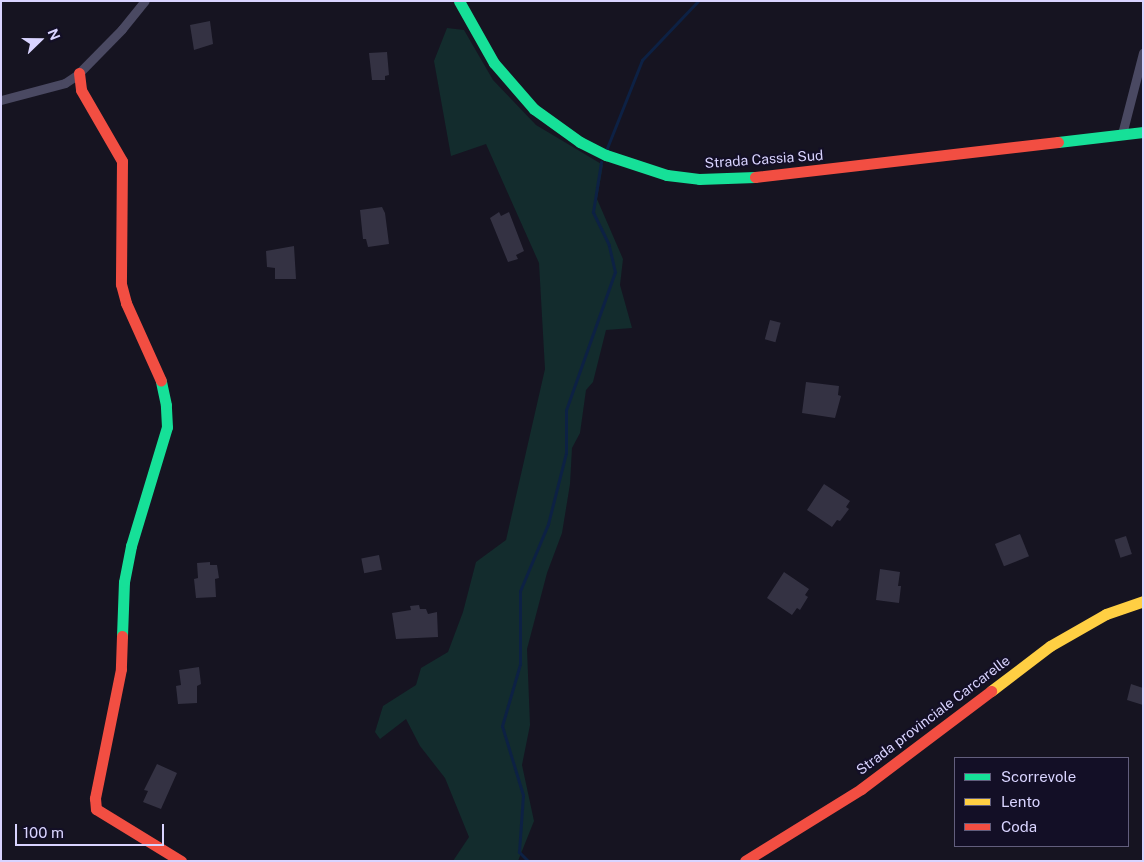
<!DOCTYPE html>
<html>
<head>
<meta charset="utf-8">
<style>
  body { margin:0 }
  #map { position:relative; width:1144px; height:862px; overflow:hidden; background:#161421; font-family:"Public Sans",sans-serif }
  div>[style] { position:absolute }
  .green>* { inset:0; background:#132c2d }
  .stream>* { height:3px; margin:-1.5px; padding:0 1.5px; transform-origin:1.5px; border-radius:1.5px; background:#0d2144 }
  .building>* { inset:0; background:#343243; transform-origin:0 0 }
  .street>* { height:9px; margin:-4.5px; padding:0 4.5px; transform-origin:4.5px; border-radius:4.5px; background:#4a4962 }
  .fast>* { height:11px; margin:-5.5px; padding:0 5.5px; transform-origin:5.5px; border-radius:5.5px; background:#16e098 }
  .slow>* { height:11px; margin:-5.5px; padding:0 5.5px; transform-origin:5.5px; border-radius:5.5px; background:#ffcf43 }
  .jam>* { height:11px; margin:-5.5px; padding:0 5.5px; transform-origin:5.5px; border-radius:5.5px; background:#f24e42 }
  span { translate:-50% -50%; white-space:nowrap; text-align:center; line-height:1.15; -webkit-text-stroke:4px #130f26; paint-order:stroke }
  .street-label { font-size:14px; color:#d9d4ff }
  .frame { position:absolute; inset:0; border:2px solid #d9d4ff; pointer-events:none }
  .legend { position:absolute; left:954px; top:757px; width:175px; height:90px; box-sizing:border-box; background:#130f26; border:1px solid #625e7d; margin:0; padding:6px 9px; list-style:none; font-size:15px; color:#d9d4ff }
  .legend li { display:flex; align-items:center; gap:10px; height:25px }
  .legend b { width:25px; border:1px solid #625e7d }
  .north { position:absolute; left:15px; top:15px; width:50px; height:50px; -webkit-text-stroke:4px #130f26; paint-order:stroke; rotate:68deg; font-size:14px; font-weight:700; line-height:20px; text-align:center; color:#d9d4ff }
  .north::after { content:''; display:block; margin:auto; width:18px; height:22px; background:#d9d4ff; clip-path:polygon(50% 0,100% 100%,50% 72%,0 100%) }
  .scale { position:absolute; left:15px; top:824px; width:149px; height:22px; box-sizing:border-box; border:2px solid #d9d4ff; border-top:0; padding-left:6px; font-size:15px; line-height:18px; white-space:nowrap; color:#d9d4ff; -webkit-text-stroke:4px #130f26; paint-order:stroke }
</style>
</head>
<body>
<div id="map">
  <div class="green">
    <i style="clip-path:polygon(447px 28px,464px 30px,493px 80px,536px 125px,603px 165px,597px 199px,623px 259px,620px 285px,632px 328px,606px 330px,593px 382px,586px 390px,580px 433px,572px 448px,570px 484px,562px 533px,547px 573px,527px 649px,530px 725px,522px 765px,534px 821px,518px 861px,453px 861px,469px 837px,445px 778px,420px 746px,406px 719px,380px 739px,375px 732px,383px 706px,416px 685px,421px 668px,448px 652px,463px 612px,476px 562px,506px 540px,545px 369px,539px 263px,486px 144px,451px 156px,434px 61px)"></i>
  </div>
  <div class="stream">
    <i style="left:607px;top:148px;width:95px;rotate:-68.3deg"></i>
    <i style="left:642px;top:60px;width:81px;rotate:-46.5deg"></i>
    <i style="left:528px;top:861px;width:13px;rotate:-135deg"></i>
    <i style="left:519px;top:852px;width:57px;rotate:-86deg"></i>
    <i style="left:523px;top:795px;width:72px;rotate:-106.9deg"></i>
    <i style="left:502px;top:726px;width:65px;rotate:-73.8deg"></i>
    <i style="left:520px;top:664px;width:73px;rotate:-90deg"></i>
    <i style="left:520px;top:591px;width:73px;rotate:-67.3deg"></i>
    <i style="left:548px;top:524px;width:73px;rotate:-75.8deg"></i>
    <i style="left:566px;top:453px;width:43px;rotate:-90deg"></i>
    <i style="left:566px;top:410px;width:146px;rotate:-70.5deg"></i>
    <i style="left:615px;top:272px;width:28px;rotate:-103deg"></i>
    <i style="left:609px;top:245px;width:37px;rotate:-116deg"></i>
    <i style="left:593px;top:212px;width:51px;rotate:-80.9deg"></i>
  </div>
  <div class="building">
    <i style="clip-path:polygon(210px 21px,213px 44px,194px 50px,190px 25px)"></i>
    <i style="clip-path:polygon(387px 52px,389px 75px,385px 76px,385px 80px,372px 80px,369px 53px)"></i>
    <i style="clip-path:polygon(382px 207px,385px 213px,389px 244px,368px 247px,366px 239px,363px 239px,360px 210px)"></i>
    <i style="clip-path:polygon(499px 212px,501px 216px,509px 212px,524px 251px,516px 255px,518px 259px,508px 262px,490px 218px)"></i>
    <i style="clip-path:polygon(294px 246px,296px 279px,275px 279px,275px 268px,267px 267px,266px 251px)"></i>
    <i style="left:770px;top:320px;width:11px;height:20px;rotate:15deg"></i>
    <i style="clip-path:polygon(806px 382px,839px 386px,838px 395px,841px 396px,835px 418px,802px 413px)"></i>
    <i style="clip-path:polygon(824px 484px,850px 501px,846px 507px,849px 509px,840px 521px,837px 520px,832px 527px,807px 510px)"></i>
    <i style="left:1020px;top:534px;width:24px;height:27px;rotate:68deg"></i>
    <i style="left:1126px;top:536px;width:19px;height:12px;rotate:72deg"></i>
    <i style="left:379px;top:555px;width:15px;height:18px;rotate:79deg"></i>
    <i style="clip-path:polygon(210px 562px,210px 565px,217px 565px,219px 578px,215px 579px,216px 597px,196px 598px,194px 579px,198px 578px,197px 563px)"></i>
    <i style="clip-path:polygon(880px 569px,900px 572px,898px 586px,901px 586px,899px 603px,876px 600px)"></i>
    <i style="clip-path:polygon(784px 572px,809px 589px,805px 595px,808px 597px,800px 610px,797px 608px,792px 615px,767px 598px)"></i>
    <i style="clip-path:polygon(419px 605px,420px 609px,426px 609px,428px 614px,437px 612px,438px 637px,396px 639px,392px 613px,411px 610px,410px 606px)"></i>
    <i style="clip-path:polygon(199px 667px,201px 684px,197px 686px,197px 703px,178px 704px,176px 686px,181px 685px,179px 670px)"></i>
    <i style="clip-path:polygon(1131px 684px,1143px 688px,1143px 705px,1127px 700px)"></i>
    <i style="clip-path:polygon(157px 764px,177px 773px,161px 809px,143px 802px,148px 791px,144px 790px)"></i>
  </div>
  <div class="street">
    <i style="left:1px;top:100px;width:66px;rotate:-14.9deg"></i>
    <i style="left:65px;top:83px;width:14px;rotate:-34deg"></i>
    <i style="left:77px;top:75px;width:64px;rotate:-45.6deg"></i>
    <i style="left:122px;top:29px;width:36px;rotate:-51deg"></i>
    <i style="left:1122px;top:134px;width:84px;rotate:-75.5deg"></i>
  </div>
  <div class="fast">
    <i style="left:459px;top:1px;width:71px;rotate:60.6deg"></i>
    <i style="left:494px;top:63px;width:61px;rotate:49deg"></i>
    <i style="left:534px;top:109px;width:57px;rotate:35.7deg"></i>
    <i style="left:580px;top:142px;width:29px;rotate:27deg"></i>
    <i style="left:606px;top:155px;width:64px;rotate:18.2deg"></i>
    <i style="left:667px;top:175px;width:32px;rotate:7deg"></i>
    <i style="left:699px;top:179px;width:56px;rotate:-2deg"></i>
    <i style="left:1058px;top:142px;width:86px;rotate:-6.7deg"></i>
    <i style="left:122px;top:636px;width:54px;rotate:-87.9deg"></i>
    <i style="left:124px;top:582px;width:37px;rotate:-79deg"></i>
    <i style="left:131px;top:546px;width:124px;rotate:-73.2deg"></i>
    <i style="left:167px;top:427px;width:22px;rotate:-93deg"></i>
    <i style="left:166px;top:405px;width:25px;rotate:-102deg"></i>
  </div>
  <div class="slow">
    <i style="left:991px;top:691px;width:74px;rotate:-37.3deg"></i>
    <i style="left:1050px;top:646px;width:64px;rotate:-29.7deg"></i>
    <i style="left:1106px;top:614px;width:39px;rotate:-19deg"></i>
  </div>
  <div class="jam">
    <i style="left:79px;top:73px;width:17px;rotate:83deg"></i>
    <i style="left:81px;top:90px;width:82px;rotate:60deg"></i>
    <i style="left:122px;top:161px;width:123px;rotate:90.5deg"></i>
    <i style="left:121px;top:284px;width:20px;rotate:75deg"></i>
    <i style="left:126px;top:303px;width:85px;rotate:65.8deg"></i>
    <i style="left:755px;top:177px;width:305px;rotate:-6.6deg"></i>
    <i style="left:122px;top:636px;width:33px;rotate:92deg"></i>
    <i style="left:121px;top:669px;width:132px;rotate:101.4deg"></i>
    <i style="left:95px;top:798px;width:11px;rotate:85deg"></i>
    <i style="left:96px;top:809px;width:100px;rotate:31.5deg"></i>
    <i style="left:745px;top:861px;width:137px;rotate:-31.8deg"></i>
    <i style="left:861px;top:789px;width:163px;rotate:-37deg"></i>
  </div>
  <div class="street-label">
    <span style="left:764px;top:159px;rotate:-4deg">Strada Cassia Sud</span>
    <span style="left:933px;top:715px;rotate:-37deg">Strada provinciale Carcarelle</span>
  </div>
  <div class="frame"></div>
  <ul class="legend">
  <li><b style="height:6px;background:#16e098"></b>Scorrevole</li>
  <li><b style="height:6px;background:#ffcf43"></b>Lento</li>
  <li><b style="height:6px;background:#f24e42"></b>Coda</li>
  </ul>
  <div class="north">N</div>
  <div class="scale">100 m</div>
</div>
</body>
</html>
